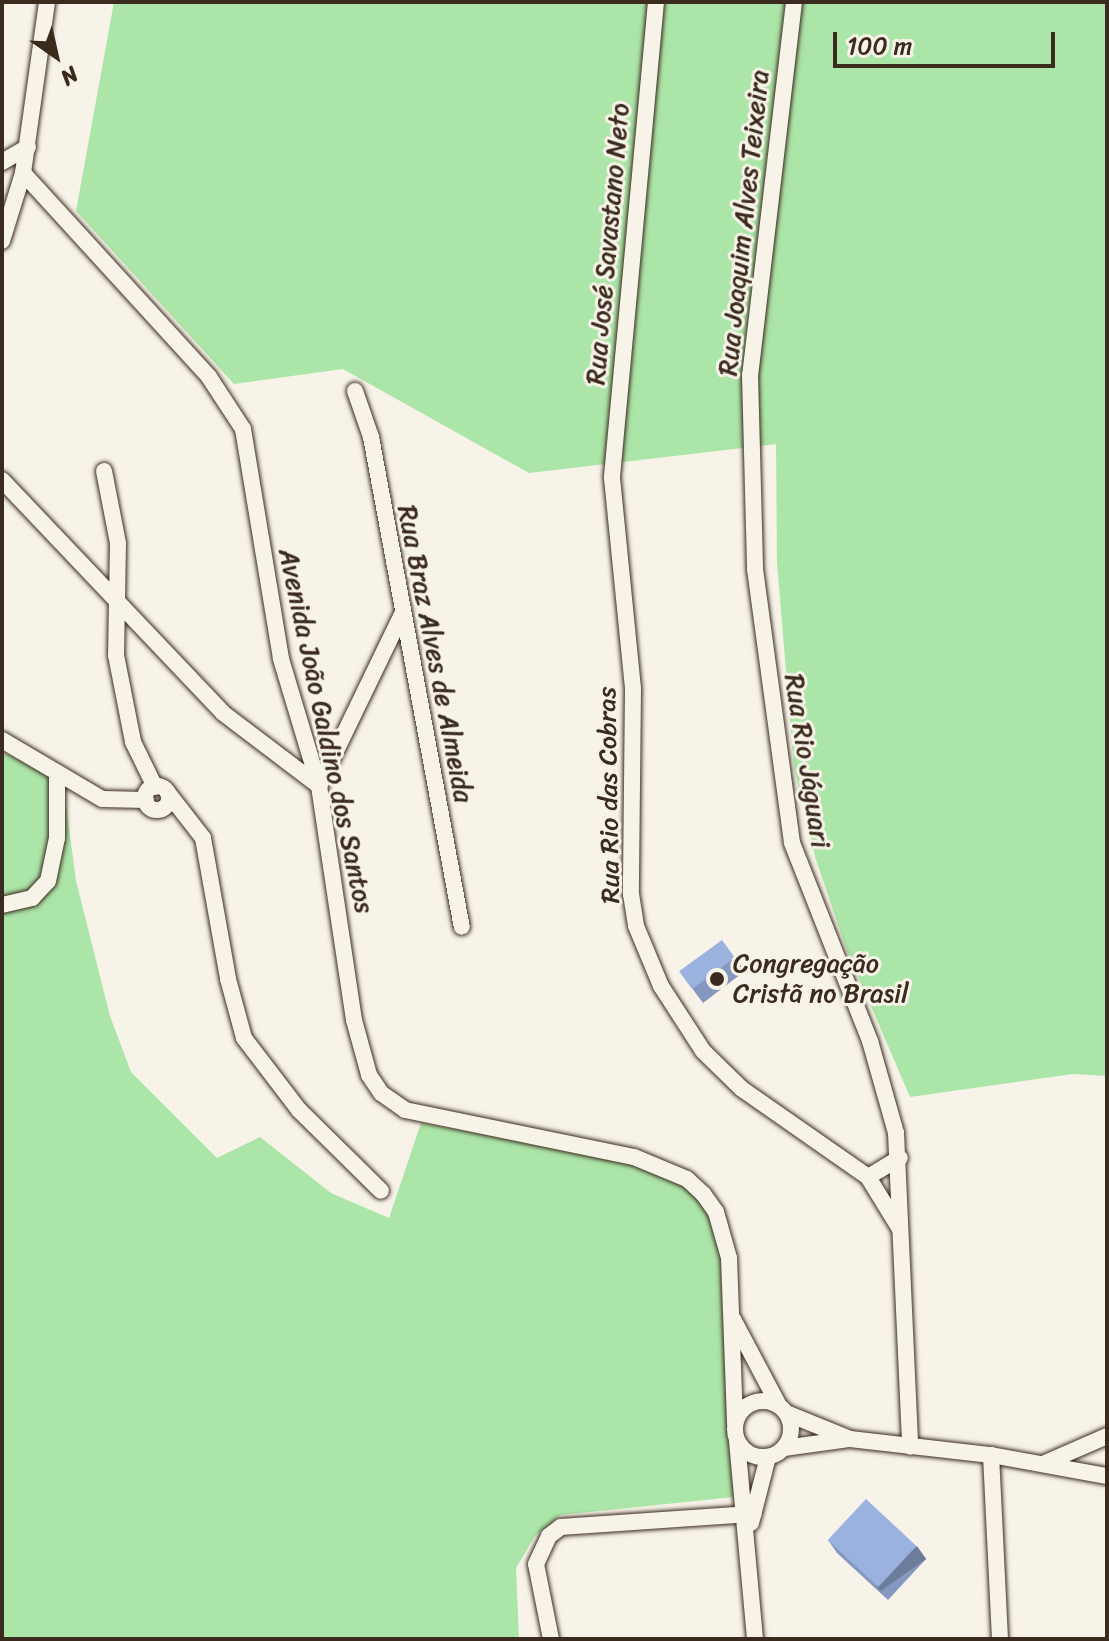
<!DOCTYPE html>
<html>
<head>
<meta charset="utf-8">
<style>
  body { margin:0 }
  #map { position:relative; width:1109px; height:1641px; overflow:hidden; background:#f7f3e8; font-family:Sriracha,sans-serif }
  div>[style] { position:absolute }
  .green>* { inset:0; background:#ace5a8 }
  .roads { filter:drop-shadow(0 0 2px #3b2a1e) drop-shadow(0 0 2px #3b2a1e) }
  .minor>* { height:16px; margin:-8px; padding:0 8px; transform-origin:8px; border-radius:8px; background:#f7f3e8 }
  .minor>.ring { margin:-8px; padding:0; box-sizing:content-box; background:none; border:16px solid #f7f3e8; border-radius:50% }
  .wall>* { inset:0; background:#8599c0 }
  .shaded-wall>* { inset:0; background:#6c7d9c; transform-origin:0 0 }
  .building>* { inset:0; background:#9bb2df; transform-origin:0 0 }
  .dots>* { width:22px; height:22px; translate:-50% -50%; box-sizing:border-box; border:4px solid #f7f3e8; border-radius:50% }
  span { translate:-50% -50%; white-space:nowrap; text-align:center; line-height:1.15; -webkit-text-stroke:6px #f7f3e8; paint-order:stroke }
  .street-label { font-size:26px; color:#3b2a1e }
  .poi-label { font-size:26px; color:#3b2a1e }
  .left { translate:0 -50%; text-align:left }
  .frame { position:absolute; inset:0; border:4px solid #3b2a1e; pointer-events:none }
  .north { position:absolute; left:16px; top:16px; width:80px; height:80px; -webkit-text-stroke:6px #f7f3e8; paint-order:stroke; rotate:146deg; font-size:22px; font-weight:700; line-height:32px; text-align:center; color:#3b2a1e }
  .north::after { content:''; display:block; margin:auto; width:28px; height:36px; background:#3b2a1e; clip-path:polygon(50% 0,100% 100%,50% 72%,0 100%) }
  .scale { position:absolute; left:833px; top:32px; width:222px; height:36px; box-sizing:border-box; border:4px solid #3b2a1e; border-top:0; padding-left:10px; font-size:24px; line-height:28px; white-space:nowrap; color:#3b2a1e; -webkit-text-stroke:6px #f7f3e8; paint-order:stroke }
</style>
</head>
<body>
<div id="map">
  <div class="green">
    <i style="clip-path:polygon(114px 2px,1107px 2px,1107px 1076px,1073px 1074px,910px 1097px,846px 948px,816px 860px,794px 768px,777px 563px,776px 444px,529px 473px,343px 369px,234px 384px,76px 211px)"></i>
    <i style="clip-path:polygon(2px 752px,63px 782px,76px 881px,110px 1016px,131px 1072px,217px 1158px,260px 1137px,331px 1193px,389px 1218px,421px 1123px,642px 1164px,679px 1182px,720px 1221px,734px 1497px,561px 1515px,535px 1536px,516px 1568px,519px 1639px,2px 1639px)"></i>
  </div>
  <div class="roads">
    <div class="minor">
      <i style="left:656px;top:2px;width:478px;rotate:95.3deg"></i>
      <i style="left:612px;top:478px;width:212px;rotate:84.3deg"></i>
      <i style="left:633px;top:689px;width:205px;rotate:90.6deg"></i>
      <i style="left:631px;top:894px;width:32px;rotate:81deg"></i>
      <i style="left:636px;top:926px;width:65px;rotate:67.4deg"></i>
      <i style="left:661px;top:986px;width:77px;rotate:57.1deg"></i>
      <i style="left:703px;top:1051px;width:54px;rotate:44.3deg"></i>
      <i style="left:742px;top:1089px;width:154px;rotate:34.9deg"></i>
      <i style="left:868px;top:1177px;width:61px;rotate:58.4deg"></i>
      <i style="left:794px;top:2px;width:376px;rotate:96.7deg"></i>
      <i style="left:750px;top:375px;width:194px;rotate:88.5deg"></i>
      <i style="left:755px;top:569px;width:276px;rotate:82.3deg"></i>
      <i style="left:792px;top:843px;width:213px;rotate:68.5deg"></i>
      <i style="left:870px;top:1041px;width:96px;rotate:74.2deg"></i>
      <i style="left:896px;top:1133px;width:314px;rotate:87.4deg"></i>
      <i style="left:2px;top:162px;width:30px;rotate:-30deg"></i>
      <i style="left:23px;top:173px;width:276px;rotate:47.6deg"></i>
      <i style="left:209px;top:377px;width:62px;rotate:56.8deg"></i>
      <i style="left:243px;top:429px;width:233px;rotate:80.6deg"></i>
      <i style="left:281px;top:659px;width:133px;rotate:73.3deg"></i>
      <i style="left:319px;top:786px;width:237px;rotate:81.5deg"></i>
      <i style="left:354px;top:1020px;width:57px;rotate:74.7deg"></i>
      <i style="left:369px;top:1075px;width:22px;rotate:56deg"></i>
      <i style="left:381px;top:1093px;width:29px;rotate:35deg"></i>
      <i style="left:405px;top:1110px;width:234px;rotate:11.6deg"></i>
      <i style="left:634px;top:1157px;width:57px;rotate:22.5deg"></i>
      <i style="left:687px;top:1179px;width:23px;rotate:43deg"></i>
      <i style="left:704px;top:1195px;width:21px;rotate:55deg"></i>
      <i style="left:716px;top:1212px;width:48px;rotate:74.2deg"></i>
      <i style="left:729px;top:1258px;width:165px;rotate:87.9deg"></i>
      <i style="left:2px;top:241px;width:71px;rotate:-72.8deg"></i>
      <i style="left:23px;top:173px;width:173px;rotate:-82deg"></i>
      <i style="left:355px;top:391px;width:49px;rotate:70.8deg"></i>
      <i style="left:371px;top:437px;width:498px;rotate:79.5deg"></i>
      <i style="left:104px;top:471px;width:73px;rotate:79deg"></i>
      <i style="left:118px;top:543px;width:112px;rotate:91deg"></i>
      <i style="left:116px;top:655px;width:89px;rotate:78.9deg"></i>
      <i style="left:133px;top:742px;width:50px;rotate:63.9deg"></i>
      <i style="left:2px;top:480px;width:321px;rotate:46.5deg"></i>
      <i style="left:223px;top:713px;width:121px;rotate:37.2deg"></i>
      <i style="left:2px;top:740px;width:116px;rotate:30.5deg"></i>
      <i style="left:102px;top:799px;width:44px;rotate:1.3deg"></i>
      <i style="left:319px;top:786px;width:189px;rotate:-64.2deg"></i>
      <i class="ring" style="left:145px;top:786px;width:8px;height:8px"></i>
      <i style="left:168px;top:793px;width:57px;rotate:52.1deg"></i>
      <i style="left:203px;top:838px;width:143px;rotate:79.9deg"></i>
      <i style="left:228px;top:979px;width:61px;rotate:74.8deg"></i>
      <i style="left:244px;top:1038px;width:91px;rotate:52.6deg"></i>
      <i style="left:299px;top:1110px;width:115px;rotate:44.6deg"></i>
      <i style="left:2px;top:905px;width:31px;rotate:-13deg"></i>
      <i style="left:32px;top:898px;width:23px;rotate:-47deg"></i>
      <i style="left:48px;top:881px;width:44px;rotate:-78.2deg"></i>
      <i style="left:57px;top:838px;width:65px;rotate:-90deg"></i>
      <i style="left:868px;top:1177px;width:37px;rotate:-31deg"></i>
      <i style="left:733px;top:1319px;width:98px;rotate:62.1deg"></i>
      <i class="ring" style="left:735px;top:1401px;width:40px;height:40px"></i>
      <i style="left:786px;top:1413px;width:69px;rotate:22.1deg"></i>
      <i style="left:737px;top:1441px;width:199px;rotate:84.8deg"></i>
      <i style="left:784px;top:1448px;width:67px;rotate:-7.8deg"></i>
      <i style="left:850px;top:1439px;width:142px;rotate:6.5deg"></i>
      <i style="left:991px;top:1455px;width:118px;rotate:10.3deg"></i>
      <i style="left:991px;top:1455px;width:184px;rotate:87.2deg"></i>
      <i style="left:1045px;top:1463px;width:68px;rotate:-23.5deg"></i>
      <i style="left:751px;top:1523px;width:68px;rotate:-75.6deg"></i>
      <i style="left:551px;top:1639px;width:76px;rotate:-101.3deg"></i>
      <i style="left:536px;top:1564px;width:31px;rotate:-65deg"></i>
      <i style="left:549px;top:1536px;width:15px;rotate:-37deg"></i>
      <i style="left:561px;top:1527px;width:193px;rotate:-3.9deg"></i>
    </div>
  </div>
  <div class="wall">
    <i style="clip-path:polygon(735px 958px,745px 971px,703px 1003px,680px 972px)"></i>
    <i style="clip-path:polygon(828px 1540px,926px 1559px,888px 1600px,837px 1553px)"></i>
  </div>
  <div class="shaded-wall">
    <i style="left:917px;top:1546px;width:16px;height:56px;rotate:55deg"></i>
  </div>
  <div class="building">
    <i style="left:722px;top:940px;width:22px;height:53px;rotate:54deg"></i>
    <i style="left:866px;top:1499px;width:69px;height:56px;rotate:43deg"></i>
  </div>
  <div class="dots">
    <i style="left:717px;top:979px;background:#3b2a1e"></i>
  </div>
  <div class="street-label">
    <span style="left:744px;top:223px;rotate:-84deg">Rua Joaquim Alves Teixeira</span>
    <span style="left:608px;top:244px;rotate:-85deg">Rua José Savastano Neto</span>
    <span style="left:435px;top:654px;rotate:79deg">Rua Braz Alves de Almeida</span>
    <span style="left:326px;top:731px;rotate:78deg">Avenida João Galdino dos Santos</span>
    <span style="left:807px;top:761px;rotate:81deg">Rua Rio Jáguari</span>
    <span style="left:609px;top:795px;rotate:-91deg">Rua Rio das Cobras</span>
  </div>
  <div class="poi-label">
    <span class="left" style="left:733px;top:979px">Congregação<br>Cristã no Brasil</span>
  </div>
  <div class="frame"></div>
  <div class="north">N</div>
  <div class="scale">100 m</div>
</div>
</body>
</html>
